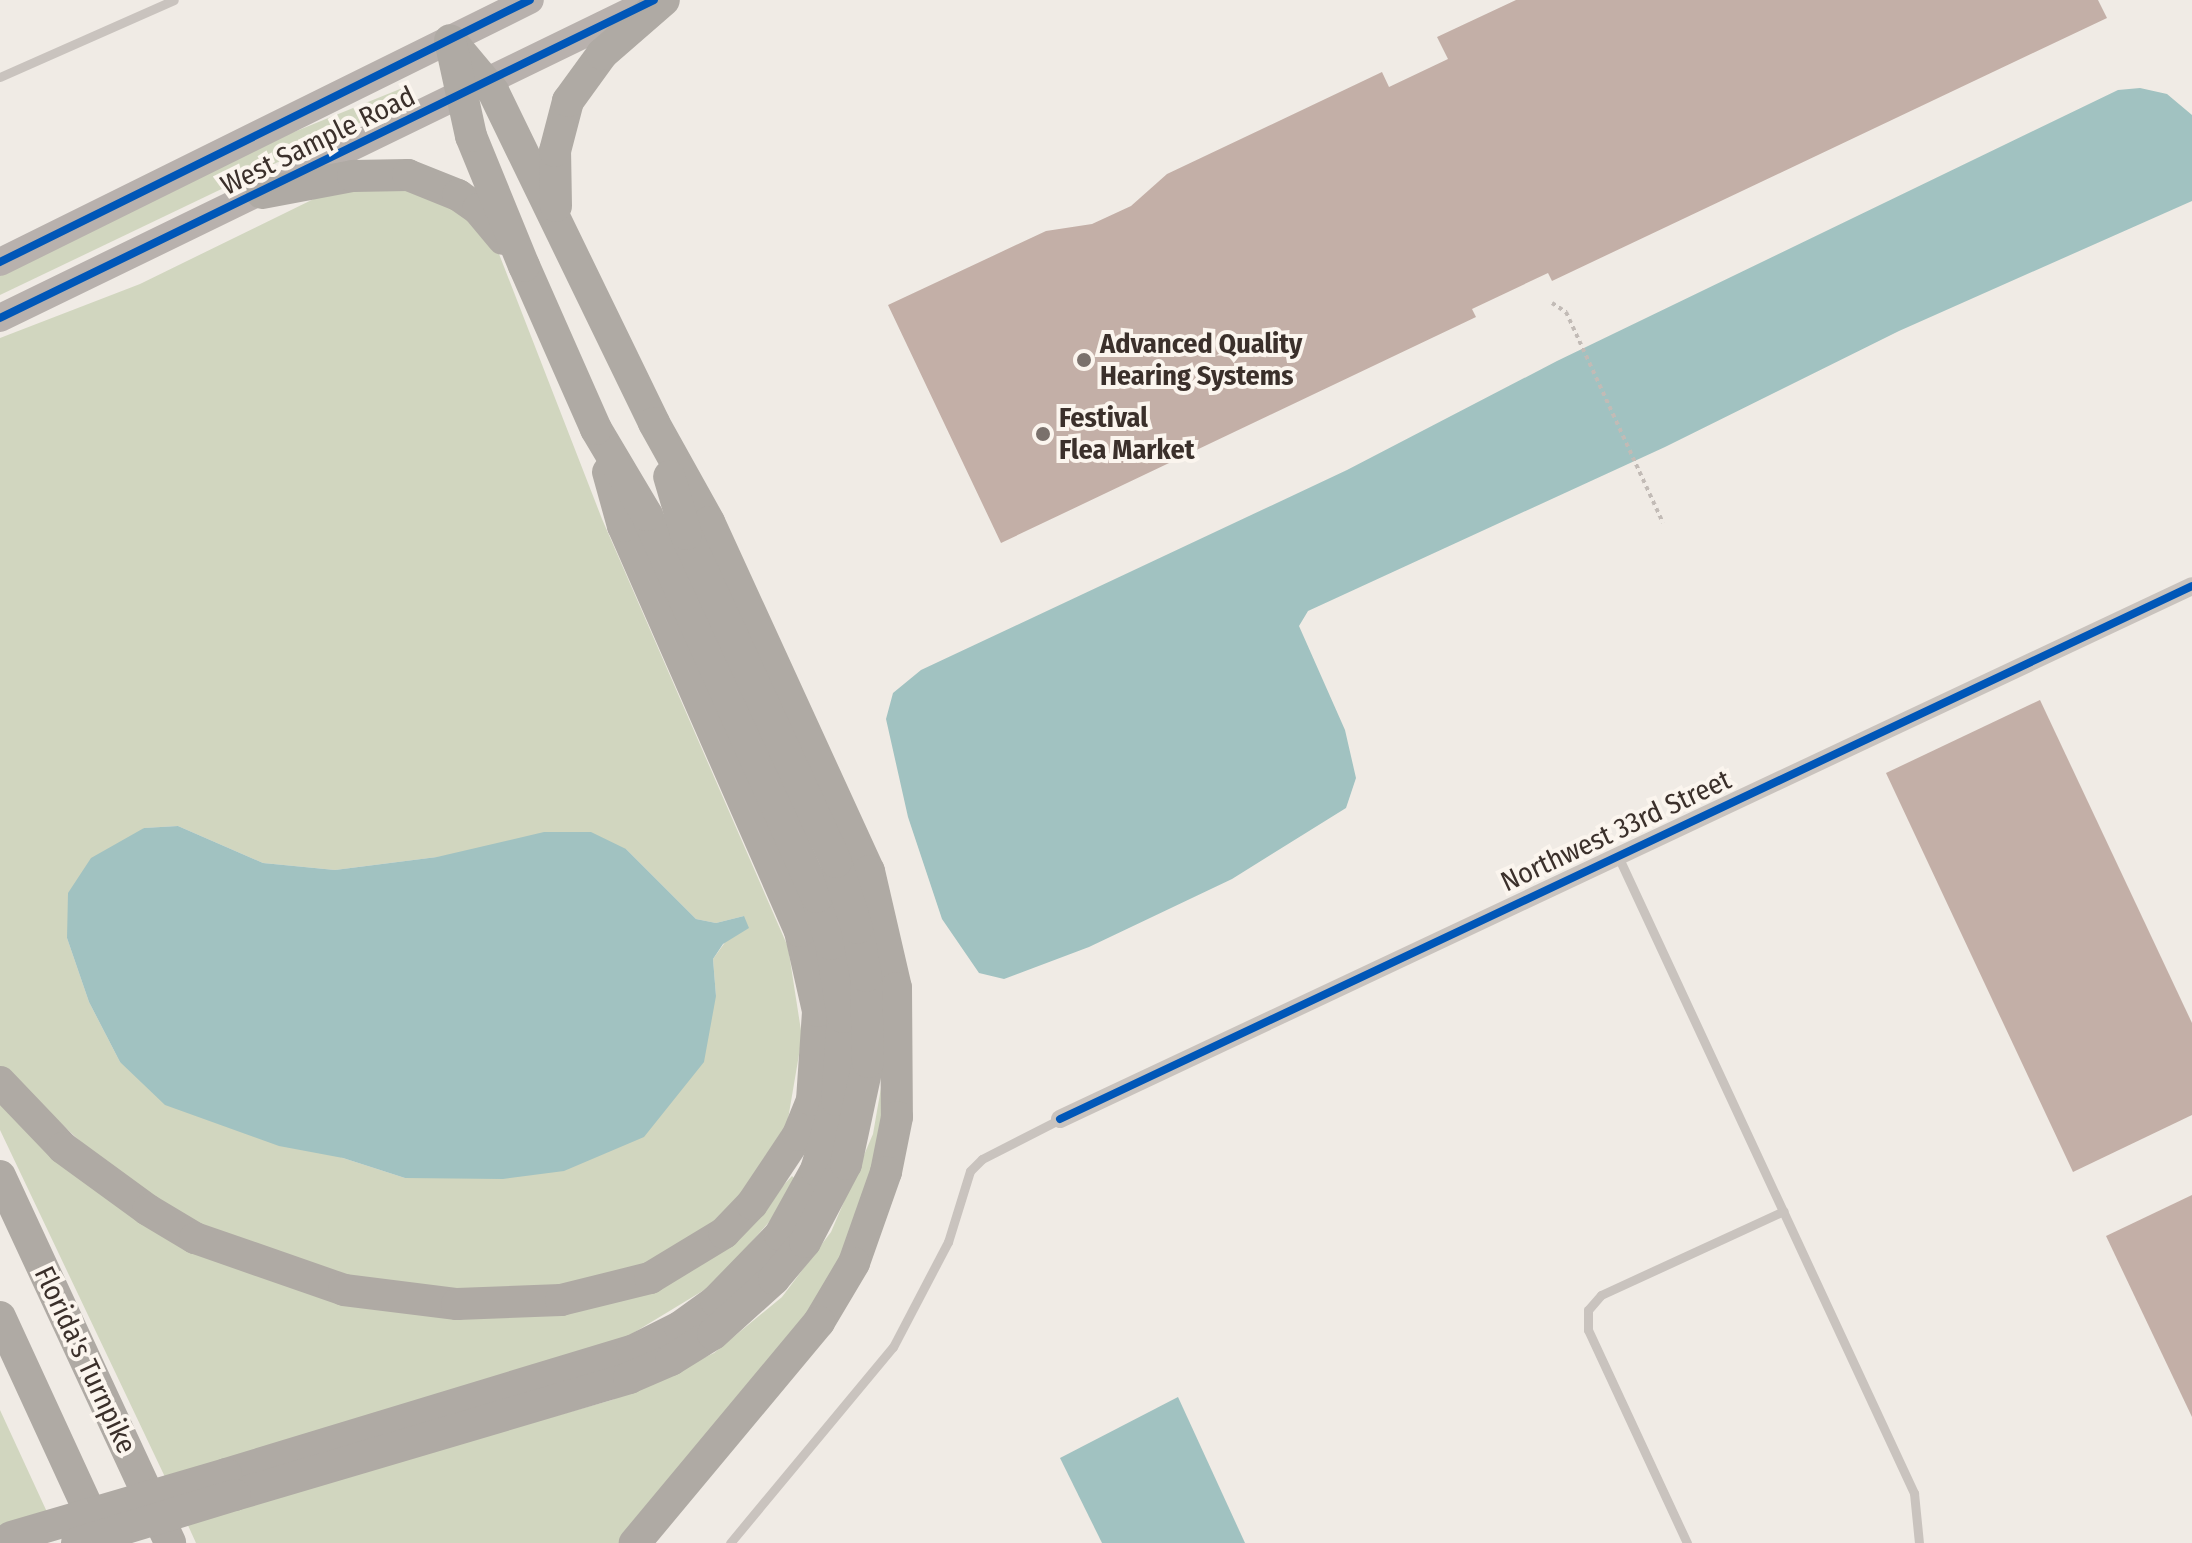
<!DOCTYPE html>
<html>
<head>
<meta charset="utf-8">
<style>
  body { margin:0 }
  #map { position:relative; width:2192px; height:1543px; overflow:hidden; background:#f0ebe5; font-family:"Fira Sans Condensed",sans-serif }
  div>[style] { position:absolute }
  .green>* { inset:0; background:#d1d6bf }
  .water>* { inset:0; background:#a1c2c1 }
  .building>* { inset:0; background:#c3afa7 }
  .path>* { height:4px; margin-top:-2px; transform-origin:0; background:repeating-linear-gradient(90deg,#c2bbb6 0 4px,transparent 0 8px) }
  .lane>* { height:9px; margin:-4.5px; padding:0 4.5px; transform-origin:4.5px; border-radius:4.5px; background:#c9c3be }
  .street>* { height:18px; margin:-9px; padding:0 9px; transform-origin:9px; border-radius:9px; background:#c9c3be }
  .primary>* { height:28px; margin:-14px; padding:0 14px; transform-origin:14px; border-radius:14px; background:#b8b1ad }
  .highway>* { height:32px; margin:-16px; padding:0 16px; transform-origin:16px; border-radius:16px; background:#afaaa4 }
  .highway-bridge>* { height:32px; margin:-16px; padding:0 16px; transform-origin:16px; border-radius:16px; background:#afaaa4 }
  .cycleway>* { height:8px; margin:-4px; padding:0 4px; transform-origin:4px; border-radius:4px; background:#0057b8 }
  .dots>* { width:22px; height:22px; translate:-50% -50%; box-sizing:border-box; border:4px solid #fbf5ee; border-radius:50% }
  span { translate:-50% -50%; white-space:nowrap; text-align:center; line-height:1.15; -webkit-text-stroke:8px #fbf5ee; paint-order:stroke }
  .street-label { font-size:28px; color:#3b302b }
  .poi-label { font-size:28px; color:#3b302b; font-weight:700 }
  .left { translate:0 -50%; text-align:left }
</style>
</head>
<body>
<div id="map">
  <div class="green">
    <i style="clip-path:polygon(405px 87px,413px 91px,410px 99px,0 295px,0 276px,279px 138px)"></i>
    <i style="clip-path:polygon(evenodd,332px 190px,432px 191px,494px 241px,602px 519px,788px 947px,802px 1037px,787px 1125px,733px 1210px,647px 1268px,515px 1293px,358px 1282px,232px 1243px,117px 1176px,0 1066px,0 338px,140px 284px,332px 190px,178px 826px,263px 863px,335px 870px,437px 857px,626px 849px,696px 919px,716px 923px,744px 916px,713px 959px,716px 996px,405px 1178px,343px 1158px,120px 1062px,89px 1002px,67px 938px,144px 828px,178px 826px)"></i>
    <i style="clip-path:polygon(886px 1059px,884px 1138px,828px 1291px,620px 1543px,196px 1543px,186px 1521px,612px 1400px,714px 1353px,782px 1297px,831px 1232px,873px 1134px)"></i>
    <i style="clip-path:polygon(0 1100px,216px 1257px,552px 1311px,741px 1231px,792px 1176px,796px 1180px,770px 1221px,714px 1284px,625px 1338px,165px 1477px,0 1130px)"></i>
    <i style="clip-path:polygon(0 1410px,47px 1512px,0 1526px)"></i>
  </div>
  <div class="water">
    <i style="clip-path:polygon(2140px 88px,2167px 94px,2192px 115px,2192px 201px,1899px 331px,1665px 447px,1308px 611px,1299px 626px,1345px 730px,1356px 778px,1346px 808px,1232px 879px,1089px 947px,1004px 979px,979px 973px,942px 919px,908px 817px,886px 719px,893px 693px,921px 670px,1347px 470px,1557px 361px,2118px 90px)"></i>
    <i style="clip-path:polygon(178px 826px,263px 863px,335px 870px,437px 857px,544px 832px,591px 832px,626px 849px,696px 919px,716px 923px,744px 916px,749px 928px,723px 944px,713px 959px,716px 996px,704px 1062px,644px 1137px,564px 1171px,503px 1179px,405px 1178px,343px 1158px,279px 1146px,165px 1105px,120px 1062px,89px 1002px,67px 938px,68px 893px,91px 858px,144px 828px)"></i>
    <i style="clip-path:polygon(1178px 1397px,1245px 1543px,1102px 1543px,1060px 1458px)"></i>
  </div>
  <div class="building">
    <i style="clip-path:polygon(1516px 0,2098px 0,2107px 18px,1552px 281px,1548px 273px,1472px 309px,1476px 317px,1001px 543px,888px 305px,1046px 231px,1092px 224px,1131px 206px,1167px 174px,1382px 72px,1389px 87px,1448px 59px,1437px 37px)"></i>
    <i style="clip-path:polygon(2040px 700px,2192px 1023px,2192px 1115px,2073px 1172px,1886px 773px)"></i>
    <i style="clip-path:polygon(2192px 1195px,2192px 1417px,2106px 1236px)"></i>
  </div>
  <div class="path">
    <i style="left:1552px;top:303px;width:17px;rotate:33deg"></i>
    <i style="left:1566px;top:312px;width:232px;rotate:65.3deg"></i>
  </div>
  <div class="lane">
    <i style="left:0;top:77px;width:190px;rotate:-23.9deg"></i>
    <i style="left:1617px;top:854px;width:705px;rotate:65.07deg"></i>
    <i style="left:1914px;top:1493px;width:50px;rotate:84.3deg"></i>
    <i style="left:730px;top:1543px;width:255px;rotate:-50.3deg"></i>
    <i style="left:893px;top:1347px;width:119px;rotate:-62.4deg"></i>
    <i style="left:948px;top:1242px;width:74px;rotate:-72.8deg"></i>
    <i style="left:970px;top:1171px;width:17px;rotate:-45deg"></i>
    <i style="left:982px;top:1159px;width:88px;rotate:-27.1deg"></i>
    <i style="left:1687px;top:1543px;width:235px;rotate:-114.9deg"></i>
    <i style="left:1588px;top:1330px;width:20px;rotate:-90deg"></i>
    <i style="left:1588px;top:1310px;width:20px;rotate:-49deg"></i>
    <i style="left:1601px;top:1295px;width:201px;rotate:-24.7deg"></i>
  </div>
  <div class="street">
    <i style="left:1060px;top:1119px;width:1251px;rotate:-25.21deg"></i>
  </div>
  <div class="primary">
    <i style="left:0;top:262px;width:591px;rotate:-26.31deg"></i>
    <i style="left:0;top:318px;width:727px;rotate:-25.93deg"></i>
  </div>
  <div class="highway">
    <i style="left:452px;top:42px;width:64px;rotate:50.1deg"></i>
    <i style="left:493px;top:91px;width:369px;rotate:64.1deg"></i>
    <i style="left:654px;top:423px;width:113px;rotate:60.9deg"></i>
    <i style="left:709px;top:522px;width:384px;rotate:65.4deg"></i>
    <i style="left:869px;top:871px;width:120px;rotate:77deg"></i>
    <i style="left:896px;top:988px;width:129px;rotate:89.6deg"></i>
    <i style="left:897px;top:1117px;width:56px;rotate:101.3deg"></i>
    <i style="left:886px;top:1172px;width:96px;rotate:109.4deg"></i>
    <i style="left:854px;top:1263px;width:69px;rotate:120.7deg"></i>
    <i style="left:819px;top:1322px;width:288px;rotate:129.8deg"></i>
    <i style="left:262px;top:193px;width:93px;rotate:-10.6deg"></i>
    <i style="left:353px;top:176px;width:55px;rotate:-1deg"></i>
    <i style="left:408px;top:175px;width:54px;rotate:21.8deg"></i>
    <i style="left:458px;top:195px;width:24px;rotate:35deg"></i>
    <i style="left:478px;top:209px;width:39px;rotate:50deg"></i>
    <i style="left:556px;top:206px;width:55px;rotate:-91deg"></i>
    <i style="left:555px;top:151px;width:52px;rotate:-75.4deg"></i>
    <i style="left:568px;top:101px;width:58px;rotate:-54.1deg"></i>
    <i style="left:602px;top:54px;width:82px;rotate:-41.1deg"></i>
    <i style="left:0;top:1082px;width:91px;rotate:46.3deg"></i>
    <i style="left:63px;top:1148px;width:105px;rotate:36.1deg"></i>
    <i style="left:148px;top:1210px;width:55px;rotate:30.8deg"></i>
    <i style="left:195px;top:1238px;width:158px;rotate:19.2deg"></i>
    <i style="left:344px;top:1290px;width:114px;rotate:7.1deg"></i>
    <i style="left:457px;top:1304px;width:104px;rotate:-2.2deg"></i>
    <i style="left:561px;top:1300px;width:92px;rotate:-13.9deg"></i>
    <i style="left:650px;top:1278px;width:87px;rotate:-31.3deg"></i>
    <i style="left:724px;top:1233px;width:40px;rotate:-46deg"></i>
    <i style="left:752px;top:1204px;width:83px;rotate:-56.3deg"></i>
    <i style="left:798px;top:1135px;width:38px;rotate:-68deg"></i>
    <i style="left:812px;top:1100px;width:89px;rotate:-86.1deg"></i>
    <i style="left:818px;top:1011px;width:82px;rotate:-102.7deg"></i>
    <i style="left:800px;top:931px;width:442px;rotate:-113.6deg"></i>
    <i style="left:623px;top:526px;width:56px;rotate:-105.5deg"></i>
    <i style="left:0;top:1176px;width:404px;rotate:65.1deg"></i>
    <i style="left:0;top:1317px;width:244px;rotate:65.3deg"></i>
    <i style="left:226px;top:1474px;width:424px;rotate:-16.9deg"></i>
    <i style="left:632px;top:1351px;width:54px;rotate:-26.6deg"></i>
    <i style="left:680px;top:1327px;width:44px;rotate:-35.8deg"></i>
    <i style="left:716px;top:1301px;width:92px;rotate:-45.9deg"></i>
    <i style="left:780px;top:1235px;width:74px;rotate:-61deg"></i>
    <i style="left:816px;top:1170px;width:73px;rotate:-73.3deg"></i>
    <i style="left:837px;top:1100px;width:83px;rotate:-85.9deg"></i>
    <i style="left:843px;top:1017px;width:74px;rotate:-99.3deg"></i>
    <i style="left:831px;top:944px;width:49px;rotate:-106.6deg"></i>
    <i style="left:817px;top:897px;width:418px;rotate:-114deg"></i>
    <i style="left:647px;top:515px;width:100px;rotate:-120.7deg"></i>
    <i style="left:596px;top:429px;width:178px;rotate:-113.8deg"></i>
    <i style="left:524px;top:266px;width:140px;rotate:-112.2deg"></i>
    <i style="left:471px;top:136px;width:98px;rotate:-102.3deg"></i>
    <i style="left:235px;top:1495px;width:411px;rotate:-16.5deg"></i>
    <i style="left:629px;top:1378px;width:46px;rotate:-23.2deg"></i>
    <i style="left:671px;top:1360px;width:49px;rotate:-31.8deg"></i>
    <i style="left:713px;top:1334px;width:82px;rotate:-42deg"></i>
    <i style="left:774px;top:1279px;width:48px;rotate:-50deg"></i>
    <i style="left:805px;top:1242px;width:88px;rotate:-62.3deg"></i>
    <i style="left:846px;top:1164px;width:104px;rotate:-77.8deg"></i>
    <i style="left:868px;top:1062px;width:86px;rotate:-91.3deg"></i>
    <i style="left:866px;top:976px;width:49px;rotate:-100.6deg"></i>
    <i style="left:857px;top:928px;width:69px;rotate:-107.7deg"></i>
    <i style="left:836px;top:862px;width:361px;rotate:-114.6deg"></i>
    <i style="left:686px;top:534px;width:60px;rotate:-106.3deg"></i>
  </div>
  <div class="highway-bridge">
    <i style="left:11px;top:1537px;width:224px;rotate:-16.3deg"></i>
    <i style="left:77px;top:1543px;width:165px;rotate:-16.9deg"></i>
  </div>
  <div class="cycleway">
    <i style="left:0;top:262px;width:591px;rotate:-26.31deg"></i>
    <i style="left:0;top:318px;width:727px;rotate:-25.93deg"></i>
    <i style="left:1060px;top:1119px;width:1251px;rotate:-25.21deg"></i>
  </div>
  <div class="dots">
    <i style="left:1084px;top:360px;background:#7a716c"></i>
    <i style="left:1043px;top:434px;background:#7a716c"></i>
  </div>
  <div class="street-label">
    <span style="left:318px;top:141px;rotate:-26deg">West Sample Road</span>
    <span style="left:1616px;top:831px;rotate:-25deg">Northwest 33rd Street</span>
    <span style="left:85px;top:1360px;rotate:65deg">Florida's Turnpike</span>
  </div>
  <div class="poi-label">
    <span class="left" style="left:1100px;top:360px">Advanced Quality<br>Hearing Systems</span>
    <span class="left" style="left:1059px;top:434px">Festival<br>Flea Market</span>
  </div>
</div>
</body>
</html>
